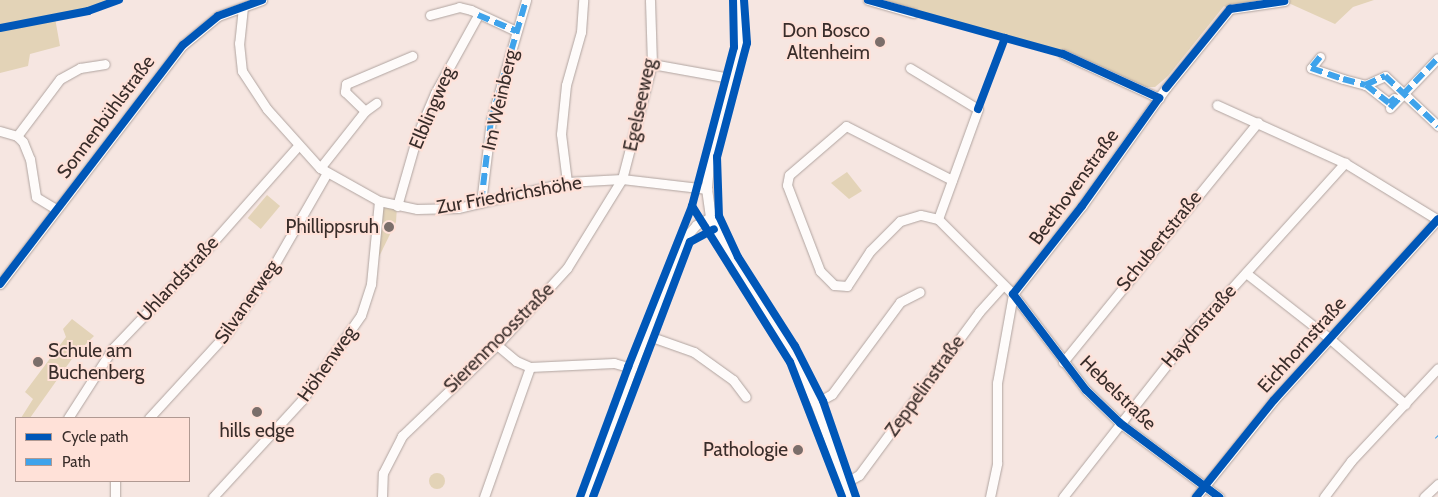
<!DOCTYPE html>
<html>
<head>
<meta charset="utf-8">
<style>
  body { margin:0 }
  #map { position:relative; width:1438px; height:497px; overflow:hidden; background:#f6e6e1; font-family:Cabin,sans-serif }
  div>[style] { position:absolute }
  .green>* { inset:0; background:#e3d3b7; transform-origin:0 0 }
  .round { border-radius:50% }
  .roads { filter:drop-shadow(0 0 1px #b0a4a0) drop-shadow(0 0 1px #b0a4a0) }
  .minor>* { height:9px; margin:-4.5px; padding:0 4.5px; transform-origin:4.5px; border-radius:4.5px; background:#fefbfa }
  .major>* { height:10px; margin:-5px; padding:0 5px; transform-origin:5px; border-radius:5px; background:#fefbfa }
  .quiet>* { height:6px; margin-top:-3px; transform-origin:0; background:repeating-linear-gradient(90deg,#3fa3eb 0 12px,transparent 0 18px) }
  .cycleway>* { height:8px; margin:-4px; padding:0 4px; transform-origin:4px; border-radius:4px; background:#0057b8 }
  .dots>* { width:14px; height:14px; translate:-50% -50%; box-sizing:border-box; border:2px solid #ffe1d8; border-radius:50% }
  span { translate:-50% -50%; white-space:nowrap; text-align:center; line-height:1.15; -webkit-text-stroke:4px #ffe1d8; paint-order:stroke }
  .poi-label { font-size:19px; color:#392d2a }
  .right { translate:-100% -50%; text-align:right }
  .left { translate:0 -50%; text-align:left }
  .street-label { font-size:19px; color:#392d2a }
  .legend { position:absolute; left:15px; top:417px; width:175px; height:65px; box-sizing:border-box; background:#ffe1d8; border:1px solid #b09992; margin:0; padding:6px 9px; list-style:none; font-size:15px; color:#392d2a }
  .legend li { display:flex; align-items:center; gap:10px; height:25px }
  .legend b { width:25px; border:1px solid #b09992 }
</style>
</head>
<body>
<div id="map">
  <div class="green">
    <i style="clip-path:polygon(0 0,119px 0,88px 11px,55px 18px,60px 46px,30px 54px,28px 66px,0 73px)"></i>
    <i style="clip-path:polygon(868px 0,1374px 0,1353px 7px,1335px 24px,1284px 1px,1230px 9px,1224px 6px,1168px 76px,1155px 87px,1144px 87px,1063px 54px)"></i>
    <i style="clip-path:polygon(847px 172px,862px 191px,849px 199px,831px 183px)"></i>
    <i style="left:267px;top:195px;width:17px;height:30px;rotate:40deg"></i>
    <i style="clip-path:polygon(380px 202px,397px 206px,396px 222px,372px 271px)"></i>
    <i style="clip-path:polygon(718px 248px,750px 298px,729px 274px)"></i>
    <i style="clip-path:polygon(72px 319px,94px 336px,74px 356px,30px 418px,21px 418px,33px 399px,25px 392px,66px 337px,63px 329px)"></i>
    <i class="round" style="left:429px;top:473px;width:16px;height:16px"></i>
  </div>
  <div class="roads">
    <div class="minor">
      <i style="left:868px;top:0;width:47px;rotate:16.1deg"></i>
      <i style="left:243px;top:7px;width:36px;rotate:96deg"></i>
      <i style="left:239px;top:43px;width:28px;rotate:84deg"></i>
      <i style="left:242px;top:71px;width:45px;rotate:56.7deg"></i>
      <i style="left:267px;top:109px;width:79px;rotate:48.1deg"></i>
      <i style="left:320px;top:168px;width:68px;rotate:29.2deg"></i>
      <i style="left:379px;top:201px;width:39px;rotate:12deg"></i>
      <i style="left:417px;top:209px;width:41px;rotate:-1.4deg"></i>
      <i style="left:458px;top:208px;width:112px;rotate:-13.4deg"></i>
      <i style="left:567px;top:182px;width:55px;rotate:-3.1deg"></i>
      <i style="left:622px;top:179px;width:86px;rotate:6.7deg"></i>
      <i style="left:430px;top:15px;width:30px;rotate:-15deg"></i>
      <i style="left:459px;top:7px;width:12px;rotate:14deg"></i>
      <i style="left:471px;top:10px;width:50px;rotate:25deg"></i>
      <i style="left:1063px;top:54px;width:106px;rotate:24.6deg"></i>
      <i style="left:1320px;top:57px;width:14px;rotate:129deg"></i>
      <i style="left:1311px;top:68px;width:34px;rotate:19deg"></i>
      <i style="left:1343px;top:79px;width:23px;rotate:15deg"></i>
      <i style="left:1365px;top:85px;width:22px;rotate:-24deg"></i>
      <i style="left:1385px;top:76px;width:73px;rotate:43.3deg"></i>
      <i style="left:652px;top:64px;width:79px;rotate:10.2deg"></i>
      <i style="left:910px;top:68px;width:79px;rotate:31.1deg"></i>
      <i style="left:978px;top:109px;width:117px;rotate:110deg"></i>
      <i style="left:1366px;top:85px;width:29px;rotate:38deg"></i>
      <i style="left:1389px;top:103px;width:7px;rotate:-45deg"></i>
      <i style="left:1217px;top:105px;width:141px;rotate:24.4deg"></i>
      <i style="left:1345px;top:163px;width:109px;rotate:31.5deg"></i>
      <i style="left:1390px;top:108px;width:69px;rotate:-46.2deg"></i>
      <i style="left:365px;top:111px;width:28px;rotate:-136deg"></i>
      <i style="left:345px;top:92px;width:8px;rotate:-83deg"></i>
      <i style="left:346px;top:84px;width:72px;rotate:-23deg"></i>
      <i style="left:0;top:131px;width:18px;rotate:16deg"></i>
      <i style="left:17px;top:136px;width:8px;rotate:45deg"></i>
      <i style="left:23px;top:142px;width:18px;rotate:68deg"></i>
      <i style="left:30px;top:159px;width:38px;rotate:81deg"></i>
      <i style="left:36px;top:197px;width:23px;rotate:31deg"></i>
      <i style="left:17px;top:136px;width:71px;rotate:-53deg"></i>
      <i style="left:60px;top:79px;width:23px;rotate:-29deg"></i>
      <i style="left:80px;top:68px;width:25px;rotate:-9deg"></i>
      <i style="left:320px;top:168px;width:73px;rotate:-51.7deg"></i>
      <i style="left:365px;top:111px;width:14px;rotate:-36deg"></i>
      <i style="left:567px;top:182px;width:48px;rotate:-97.1deg"></i>
      <i style="left:561px;top:134px;width:49px;rotate:-84.2deg"></i>
      <i style="left:566px;top:85px;width:55px;rotate:-74.2deg"></i>
      <i style="left:581px;top:32px;width:32px;rotate:-86deg"></i>
      <i style="left:481px;top:203px;width:84px;rotate:-83.1deg"></i>
      <i style="left:491px;top:120px;width:125px;rotate:-73.7deg"></i>
      <i style="left:397px;top:206px;width:76px;rotate:-74deg"></i>
      <i style="left:418px;top:133px;width:43px;rotate:-67deg"></i>
      <i style="left:435px;top:93px;width:89px;rotate:-61.1deg"></i>
      <i style="left:938px;top:219px;width:18px;rotate:-167deg"></i>
      <i style="left:920px;top:215px;width:21px;rotate:163deg"></i>
      <i style="left:900px;top:221px;width:42px;rotate:135deg"></i>
      <i style="left:870px;top:251px;width:42px;rotate:123.3deg"></i>
      <i style="left:847px;top:286px;width:13px;rotate:-176deg"></i>
      <i style="left:834px;top:285px;width:20px;rotate:-135deg"></i>
      <i style="left:820px;top:271px;width:92px;rotate:-111deg"></i>
      <i style="left:787px;top:185px;width:10px;rotate:-79deg"></i>
      <i style="left:789px;top:175px;width:75px;rotate:-40.7deg"></i>
      <i style="left:846px;top:126px;width:119px;rotate:27deg"></i>
      <i style="left:938px;top:219px;width:106px;rotate:45deg"></i>
      <i style="left:1013px;top:294px;width:121px;rotate:52.8deg"></i>
      <i style="left:1086px;top:390px;width:47px;rotate:44.1deg"></i>
      <i style="left:1120px;top:423px;width:124px;rotate:36.8deg"></i>
      <i style="left:1246px;top:273px;width:105px;rotate:38.1deg"></i>
      <i style="left:1329px;top:338px;width:101px;rotate:41deg"></i>
      <i style="left:0;top:284px;width:301px;rotate:-52.6deg"></i>
      <i style="left:183px;top:45px;width:45px;rotate:-39.6deg"></i>
      <i style="left:218px;top:16px;width:47px;rotate:-20deg"></i>
      <i style="left:646px;top:335px;width:51px;rotate:19.5deg"></i>
      <i style="left:694px;top:352px;width:48px;rotate:35.7deg"></i>
      <i style="left:733px;top:380px;width:21px;rotate:53deg"></i>
      <i style="left:497px;top:345px;width:25px;rotate:40deg"></i>
      <i style="left:516px;top:361px;width:15px;rotate:23deg"></i>
      <i style="left:530px;top:367px;width:84px;rotate:-2.7deg"></i>
      <i style="left:614px;top:363px;width:19px;rotate:16deg"></i>
      <i style="left:1063px;top:362px;width:309px;rotate:-50.9deg"></i>
      <i style="left:816px;top:403px;width:18px;rotate:-29deg"></i>
      <i style="left:832px;top:394px;width:114px;rotate:-53.5deg"></i>
      <i style="left:900px;top:302px;width:22px;rotate:-27deg"></i>
      <i style="left:68px;top:418px;width:83px;rotate:-57.3deg"></i>
      <i style="left:113px;top:348px;width:122px;rotate:-46.3deg"></i>
      <i style="left:197px;top:260px;width:152px;rotate:-48.5deg"></i>
      <i style="left:149px;top:418px;width:115px;rotate:-47.5deg"></i>
      <i style="left:227px;top:333px;width:83px;rotate:-55.3deg"></i>
      <i style="left:274px;top:265px;width:106px;rotate:-60.1deg"></i>
      <i style="left:115px;top:481px;width:16px;rotate:90deg"></i>
      <i style="left:845px;top:483px;width:16px;rotate:-30deg"></i>
      <i style="left:859px;top:475px;width:202px;rotate:-53.6deg"></i>
      <i style="left:979px;top:312px;width:36px;rotate:-48deg"></i>
      <i style="left:213px;top:497px;width:132px;rotate:-47.5deg"></i>
      <i style="left:302px;top:400px;width:103px;rotate:-55.2deg"></i>
      <i style="left:361px;top:315px;width:33px;rotate:-72deg"></i>
      <i style="left:371px;top:284px;width:83px;rotate:-84.5deg"></i>
      <i style="left:382px;top:497px;width:24px;rotate:-88deg"></i>
      <i style="left:383px;top:473px;width:42px;rotate:-62.8deg"></i>
      <i style="left:402px;top:436px;width:132px;rotate:-43.8deg"></i>
      <i style="left:497px;top:345px;width:104px;rotate:-47.7deg"></i>
      <i style="left:567px;top:268px;width:105px;rotate:-58.3deg"></i>
      <i style="left:622px;top:179px;width:119px;rotate:-75.4deg"></i>
      <i style="left:652px;top:64px;width:64px;rotate:-91.8deg"></i>
      <i style="left:484px;top:497px;width:138px;rotate:-70.5deg"></i>
      <i style="left:586px;top:497px;width:137px;rotate:-70.4deg"></i>
      <i style="left:632px;top:368px;width:139px;rotate:-68deg"></i>
      <i style="left:684px;top:239px;width:18px;rotate:-49deg"></i>
      <i style="left:696px;top:225px;width:17px;rotate:-28deg"></i>
      <i style="left:990px;top:497px;width:35px;rotate:-78deg"></i>
      <i style="left:997px;top:463px;width:80px;rotate:-90deg"></i>
      <i style="left:997px;top:383px;width:90px;rotate:-79.8deg"></i>
      <i style="left:1013px;top:294px;width:112px;rotate:-51.9deg"></i>
      <i style="left:1082px;top:206px;width:145px;rotate:-54.6deg"></i>
      <i style="left:1166px;top:88px;width:102px;rotate:-51deg"></i>
      <i style="left:1230px;top:9px;width:55px;rotate:-8.4deg"></i>
      <i style="left:1063px;top:497px;width:211px;rotate:-51.9deg"></i>
      <i style="left:1193px;top:331px;width:227px;rotate:-47.9deg"></i>
      <i style="left:1196px;top:497px;width:124px;rotate:-51.2deg"></i>
      <i style="left:1274px;top:400px;width:244px;rotate:-47.8deg"></i>
      <i style="left:1324px;top:497px;width:45px;rotate:-53.1deg"></i>
      <i style="left:1351px;top:461px;width:127px;rotate:-46.9deg"></i>
      <i style="left:1424px;top:497px;width:19px;rotate:-43deg"></i>
    </div>
    <div class="major">
      <i style="left:738px;top:0;width:44px;rotate:87.4deg"></i>
      <i style="left:740px;top:44px;width:125px;rotate:104.4deg"></i>
      <i style="left:709px;top:165px;width:24px;rotate:95deg"></i>
      <i style="left:707px;top:189px;width:28px;rotate:82deg"></i>
      <i style="left:711px;top:217px;width:17px;rotate:69deg"></i>
      <i style="left:717px;top:233px;width:148px;rotate:58.2deg"></i>
      <i style="left:795px;top:359px;width:49px;rotate:64.5deg"></i>
      <i style="left:816px;top:403px;width:100px;rotate:70.1deg"></i>
    </div>
  </div>
  <div class="quiet">
    <i style="left:478px;top:15px;width:41px;rotate:22.8deg"></i>
    <i style="left:1320px;top:57px;width:14px;rotate:129deg"></i>
    <i style="left:1311px;top:68px;width:34px;rotate:19deg"></i>
    <i style="left:1343px;top:79px;width:23px;rotate:15deg"></i>
    <i style="left:1365px;top:85px;width:22px;rotate:-24deg"></i>
    <i style="left:1385px;top:76px;width:73px;rotate:43.3deg"></i>
    <i style="left:1366px;top:85px;width:29px;rotate:38deg"></i>
    <i style="left:1389px;top:103px;width:8px;rotate:-40deg"></i>
    <i style="left:1390px;top:108px;width:69px;rotate:-46.2deg"></i>
    <i style="left:481px;top:203px;width:84px;rotate:-83.1deg"></i>
    <i style="left:491px;top:120px;width:125px;rotate:-73.7deg"></i>
    <i style="left:1437px;top:436px;width:1px;rotate:45deg"></i>
  </div>
  <div class="cycleway">
    <i style="left:744px;top:0;width:43px;rotate:86deg"></i>
    <i style="left:747px;top:43px;width:118px;rotate:104.7deg"></i>
    <i style="left:717px;top:157px;width:59px;rotate:88.1deg"></i>
    <i style="left:719px;top:216px;width:45px;rotate:65.1deg"></i>
    <i style="left:738px;top:257px;width:106px;rotate:57.4deg"></i>
    <i style="left:795px;top:346px;width:62px;rotate:63deg"></i>
    <i style="left:823px;top:401px;width:102px;rotate:71deg"></i>
    <i style="left:868px;top:0;width:202px;rotate:15.5deg"></i>
    <i style="left:1063px;top:54px;width:106px;rotate:24.6deg"></i>
    <i style="left:1159px;top:98px;width:133px;rotate:125.5deg"></i>
    <i style="left:1082px;top:206px;width:112px;rotate:128.1deg"></i>
    <i style="left:1013px;top:294px;width:121px;rotate:52.8deg"></i>
    <i style="left:1086px;top:390px;width:47px;rotate:44.1deg"></i>
    <i style="left:1120px;top:423px;width:124px;rotate:36.8deg"></i>
    <i style="left:0;top:28px;width:90px;rotate:-10.9deg"></i>
    <i style="left:88px;top:11px;width:33px;rotate:-20deg"></i>
    <i style="left:1166px;top:88px;width:102px;rotate:-51deg"></i>
    <i style="left:1230px;top:9px;width:55px;rotate:-8.4deg"></i>
    <i style="left:978px;top:109px;width:76px;rotate:-69.2deg"></i>
    <i style="left:692px;top:206px;width:184px;rotate:57.9deg"></i>
    <i style="left:790px;top:362px;width:145px;rotate:68.9deg"></i>
    <i style="left:0;top:284px;width:301px;rotate:-52.6deg"></i>
    <i style="left:183px;top:45px;width:45px;rotate:-39.6deg"></i>
    <i style="left:218px;top:16px;width:47px;rotate:-20deg"></i>
    <i style="left:580px;top:497px;width:139px;rotate:-69.7deg"></i>
    <i style="left:628px;top:367px;width:173px;rotate:-68.3deg"></i>
    <i style="left:692px;top:206px;width:164px;rotate:-75.2deg"></i>
    <i style="left:734px;top:47px;width:47px;rotate:-91.2deg"></i>
    <i style="left:593px;top:497px;width:273px;rotate:-69.2deg"></i>
    <i style="left:690px;top:242px;width:27px;rotate:-28deg"></i>
    <i style="left:1196px;top:497px;width:124px;rotate:-51.2deg"></i>
    <i style="left:1274px;top:400px;width:244px;rotate:-47.8deg"></i>
  </div>
  <div class="dots">
    <i style="left:880px;top:42px;background:#7b6e6a"></i>
    <i style="left:389px;top:227px;background:#7b6e6a"></i>
    <i style="left:38px;top:362px;background:#7b6e6a"></i>
    <i style="left:257px;top:412px;background:#7b6e6a"></i>
    <i style="left:798px;top:450px;background:#7b6e6a"></i>
  </div>
  <div class="poi-label">
    <span class="right" style="left:870px;top:42px">Don Bosco<br>Altenheim</span>
    <span class="right" style="left:379px;top:227px">Phillippsruh</span>
    <span class="left" style="left:48px;top:362px">Schule am<br>Buchenberg</span>
    <span style="left:257px;top:431px">hills edge</span>
    <span class="right" style="left:788px;top:450px">Pathologie</span>
  </div>
  <div class="street-label">
    <span style="left:500px;top:100px;rotate:-77deg">Im Weinberg</span>
    <span style="left:640px;top:105px;rotate:-78deg">Egelseeweg</span>
    <span style="left:432px;top:108px;rotate:-67deg">Elblingweg</span>
    <span style="left:106px;top:117px;rotate:-53deg">Sonnenbühlstraße</span>
    <span style="left:1074px;top:187px;rotate:-54deg">Beethovenstraße</span>
    <span style="left:509px;top:195px;rotate:-10deg">Zur Friedrichshöhe</span>
    <span style="left:1159px;top:241px;rotate:-51deg">Schubertstraße</span>
    <span style="left:178px;top:279px;rotate:-47deg">Uhlandstraße</span>
    <span style="left:247px;top:302px;rotate:-55deg">Silvanerweg</span>
    <span style="left:1199px;top:326px;rotate:-49deg">Haydnstraße</span>
    <span style="left:499px;top:338px;rotate:-45deg">Sierenmoosstraße</span>
    <span style="left:1302px;top:345px;rotate:-48deg">Eichhornstraße</span>
    <span style="left:327px;top:364px;rotate:-55deg">Höhenweg</span>
    <span style="left:925px;top:386px;rotate:-54deg">Zeppelinstraße</span>
    <span style="left:1118px;top:393px;rotate:44deg">Hebelstraße</span>
  </div>
  <ul class="legend">
  <li><b style="height:6px;background:#0057b8"></b>Cycle path</li>
  <li><b style="height:6px;background:#3fa3eb"></b>Path</li>
  </ul>
</div>
</body>
</html>
